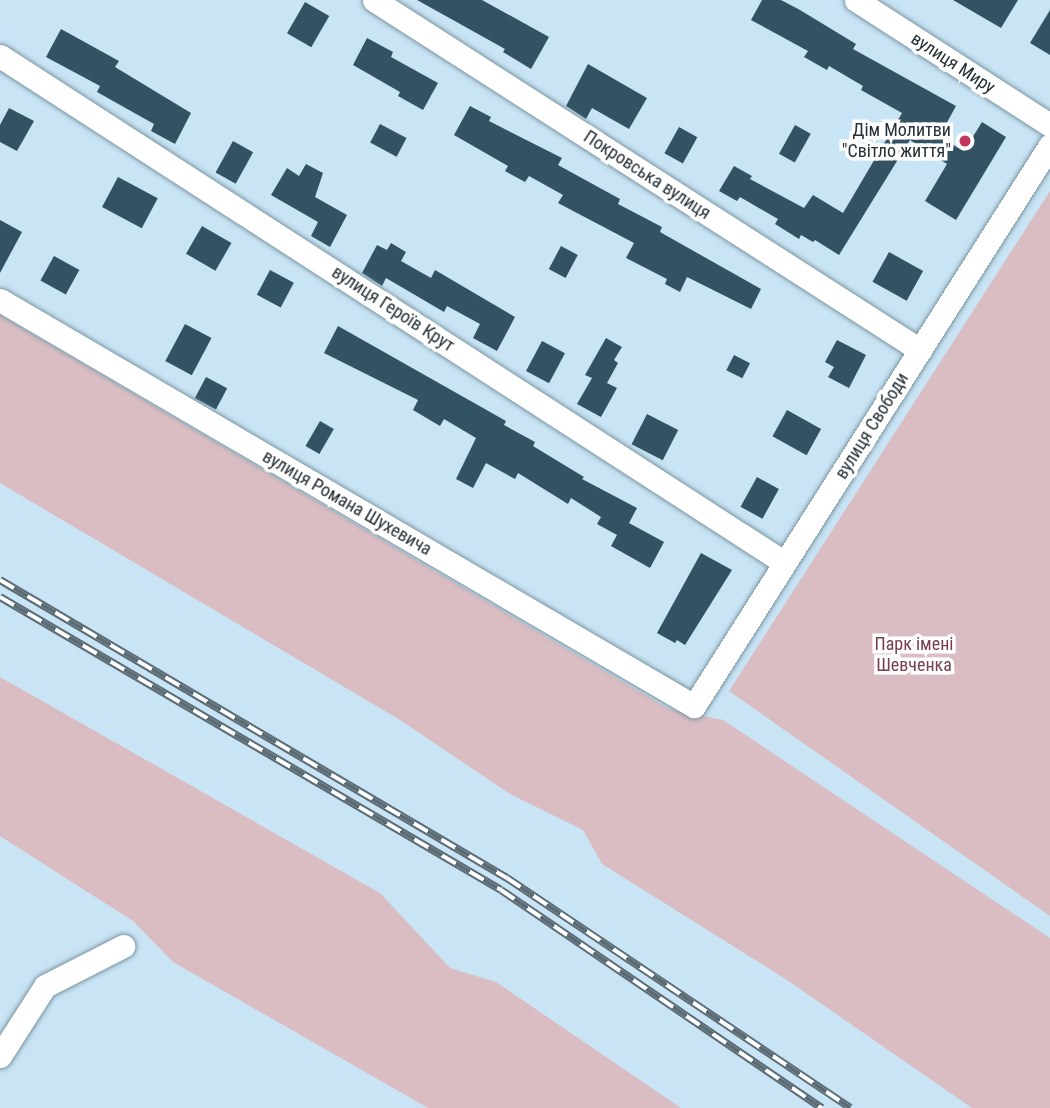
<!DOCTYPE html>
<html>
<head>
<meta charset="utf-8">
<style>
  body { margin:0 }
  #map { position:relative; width:1050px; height:1108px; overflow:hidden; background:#c9e4f4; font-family:"Roboto Condensed",sans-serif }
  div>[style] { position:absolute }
  .green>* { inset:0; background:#dabdc2 }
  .building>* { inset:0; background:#335364; transform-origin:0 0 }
  .roads { filter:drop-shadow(0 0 2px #7b95a3) drop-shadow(0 0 2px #7b95a3) }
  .street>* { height:23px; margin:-11.5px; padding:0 11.5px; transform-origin:11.5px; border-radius:11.5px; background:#fff }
  .rail>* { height:8px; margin-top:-4px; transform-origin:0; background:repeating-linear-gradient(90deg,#fff 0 16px,#5c6c75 0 32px); box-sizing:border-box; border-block:2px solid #5c6c75 }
  .dots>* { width:19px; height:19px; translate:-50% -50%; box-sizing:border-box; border:4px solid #fff; border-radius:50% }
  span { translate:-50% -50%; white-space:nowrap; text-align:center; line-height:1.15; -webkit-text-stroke:7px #fff; paint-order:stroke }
  .street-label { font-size:18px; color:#252f35 }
  .poi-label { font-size:18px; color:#252f35 }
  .right { translate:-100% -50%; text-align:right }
  .park-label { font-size:18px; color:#76404c }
</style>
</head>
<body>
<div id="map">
  <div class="green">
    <i style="clip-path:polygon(1050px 191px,1050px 916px,729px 691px)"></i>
    <i style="clip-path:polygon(0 315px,669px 709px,723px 720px,1050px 938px,1050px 1108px,972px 1108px,787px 980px,602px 864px,583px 830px,510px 794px,400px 720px,0 483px)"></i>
    <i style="clip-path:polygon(0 677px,380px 893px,450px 968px,496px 982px,681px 1108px,428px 1108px,173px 962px,133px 921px,0 836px)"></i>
  </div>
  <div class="building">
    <i style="clip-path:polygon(417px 0,482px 0,549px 37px,531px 69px,503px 52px,505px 49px)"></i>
    <i style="clip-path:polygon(762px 0,781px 0,800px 10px,856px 44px,853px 49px,956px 106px,939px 137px,964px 151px,982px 122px,1006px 137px,956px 220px,925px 201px,947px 164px,910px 140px,839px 255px,815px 240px,813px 242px,801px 235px,799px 239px,775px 224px,778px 219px,740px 197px,737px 201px,719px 191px,734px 166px,752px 176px,750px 179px,804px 208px,813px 195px,843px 213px,902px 113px,861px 90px,863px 86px,829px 66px,827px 70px,804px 57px,808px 51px,751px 20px)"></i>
    <i style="clip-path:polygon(953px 0,1018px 0,1001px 28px)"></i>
    <i style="left:305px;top:2px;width:28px;height:36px;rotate:30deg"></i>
    <i style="clip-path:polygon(1050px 10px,1050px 55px,1030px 43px)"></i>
    <i style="clip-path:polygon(61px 29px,119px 61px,115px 67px,191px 113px,175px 144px,151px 131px,154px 124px,97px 92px,100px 86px,46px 57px)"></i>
    <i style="clip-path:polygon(367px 38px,393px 52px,391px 57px,438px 83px,423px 110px,398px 96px,400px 92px,353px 65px)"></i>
    <i style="clip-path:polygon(588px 64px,647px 98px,629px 129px,592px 108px,586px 119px,566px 106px)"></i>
    <i style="clip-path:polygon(470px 106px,491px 117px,489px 121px,562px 158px,558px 165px,620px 199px,618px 204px,662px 227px,660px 232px,761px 289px,751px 309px,687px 277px,680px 292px,665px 284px,667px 279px,626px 258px,634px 243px,558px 203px,563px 195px,529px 176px,525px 182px,505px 171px,508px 166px,454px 135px)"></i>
    <i style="clip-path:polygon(9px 108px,34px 121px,17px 151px,0 142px,0 125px)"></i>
    <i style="left:380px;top:124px;width:30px;height:21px;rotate:28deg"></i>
    <i style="left:795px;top:125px;width:18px;height:33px;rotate:29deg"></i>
    <i style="left:679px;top:127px;width:21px;height:30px;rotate:29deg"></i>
    <i style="left:233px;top:141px;width:23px;height:36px;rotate:29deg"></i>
    <i style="clip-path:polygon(306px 164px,323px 173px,315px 197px,347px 215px,330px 247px,311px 236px,318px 222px,271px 195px,287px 168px,299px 176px)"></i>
    <i style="left:118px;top:177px;width:45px;height:34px;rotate:28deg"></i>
    <i style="clip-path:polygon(0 220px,22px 232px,0 273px)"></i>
    <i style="left:202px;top:226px;width:34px;height:32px;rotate:30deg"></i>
    <i style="clip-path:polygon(391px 243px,406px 252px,401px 261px,431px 278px,435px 270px,515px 317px,497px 351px,473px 338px,480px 324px,447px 306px,444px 312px,386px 278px,382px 286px,362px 273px,377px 245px,387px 250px)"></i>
    <i style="left:561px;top:246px;width:19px;height:26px;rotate:28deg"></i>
    <i style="left:889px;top:252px;width:39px;height:34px;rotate:29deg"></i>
    <i style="left:54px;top:256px;width:29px;height:28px;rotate:29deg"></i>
    <i style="left:270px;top:270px;width:27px;height:28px;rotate:28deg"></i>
    <i style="left:185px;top:324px;width:30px;height:42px;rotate:28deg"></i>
    <i style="clip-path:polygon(338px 326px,506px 421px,504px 425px,535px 442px,533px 446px,584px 477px,582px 479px,637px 508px,629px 523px,664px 542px,650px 568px,611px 546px,617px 535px,597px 524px,601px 517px,571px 498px,568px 504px,518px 473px,515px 479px,486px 463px,473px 488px,456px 479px,476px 438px,444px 419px,440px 426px,413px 410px,418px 400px,324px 353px)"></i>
    <i style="clip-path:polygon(606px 338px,622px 347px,614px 360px,618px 363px,607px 383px,617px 388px,601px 417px,577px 404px,592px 378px,585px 375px)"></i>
    <i style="clip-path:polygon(837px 340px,866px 355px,849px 388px,828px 377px,834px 367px,825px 362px)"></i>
    <i style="left:542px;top:341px;width:26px;height:34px;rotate:28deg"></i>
    <i style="left:734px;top:355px;width:18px;height:17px;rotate:27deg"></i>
    <i style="left:206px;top:377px;width:24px;height:24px;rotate:28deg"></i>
    <i style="left:787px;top:410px;width:39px;height:30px;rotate:29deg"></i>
    <i style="left:647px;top:414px;width:35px;height:34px;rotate:27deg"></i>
    <i style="left:320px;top:421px;width:16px;height:29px;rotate:30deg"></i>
    <i style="left:757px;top:477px;width:25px;height:34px;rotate:29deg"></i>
    <i style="clip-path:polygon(701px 553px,732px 570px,685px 645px,677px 640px,675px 643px,657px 633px)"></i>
  </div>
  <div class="roads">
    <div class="street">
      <i style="left:374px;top:0;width:649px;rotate:32.66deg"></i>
      <i style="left:856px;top:0;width:231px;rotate:32.8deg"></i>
      <i style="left:0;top:56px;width:934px;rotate:32.86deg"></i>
      <i style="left:0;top:300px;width:804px;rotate:30.33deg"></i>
      <i style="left:694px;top:706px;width:664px;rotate:-57.6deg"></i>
      <i style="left:0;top:1056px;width:83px;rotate:-57.3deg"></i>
      <i style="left:45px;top:986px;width:88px;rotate:-27.1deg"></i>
    </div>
  </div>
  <div class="rail">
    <i style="left:0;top:580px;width:588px;rotate:30.45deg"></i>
    <i style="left:507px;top:878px;width:413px;rotate:33.8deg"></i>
    <i style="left:0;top:597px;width:580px;rotate:30.32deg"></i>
    <i style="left:501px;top:890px;width:388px;rotate:34.2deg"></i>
  </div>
  <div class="dots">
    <i style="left:965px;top:141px;background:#c23460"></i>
  </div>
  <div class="street-label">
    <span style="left:953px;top:63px;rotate:33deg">вулиця Миру</span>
    <span style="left:647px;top:175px;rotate:33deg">Покровська вулиця</span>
    <span style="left:393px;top:309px;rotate:33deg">вулиця Героїв Крут</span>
    <span style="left:872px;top:426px;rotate:-58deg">вулиця Свободи</span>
    <span style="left:347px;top:503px;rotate:30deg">вулиця Романа Шухевича</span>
  </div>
  <div class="poi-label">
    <span class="right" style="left:951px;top:141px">Дім Молитви<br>"Світло життя"</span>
  </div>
  <div class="park-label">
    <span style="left:914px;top:655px">Парк імені<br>Шевченка</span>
  </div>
</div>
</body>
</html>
